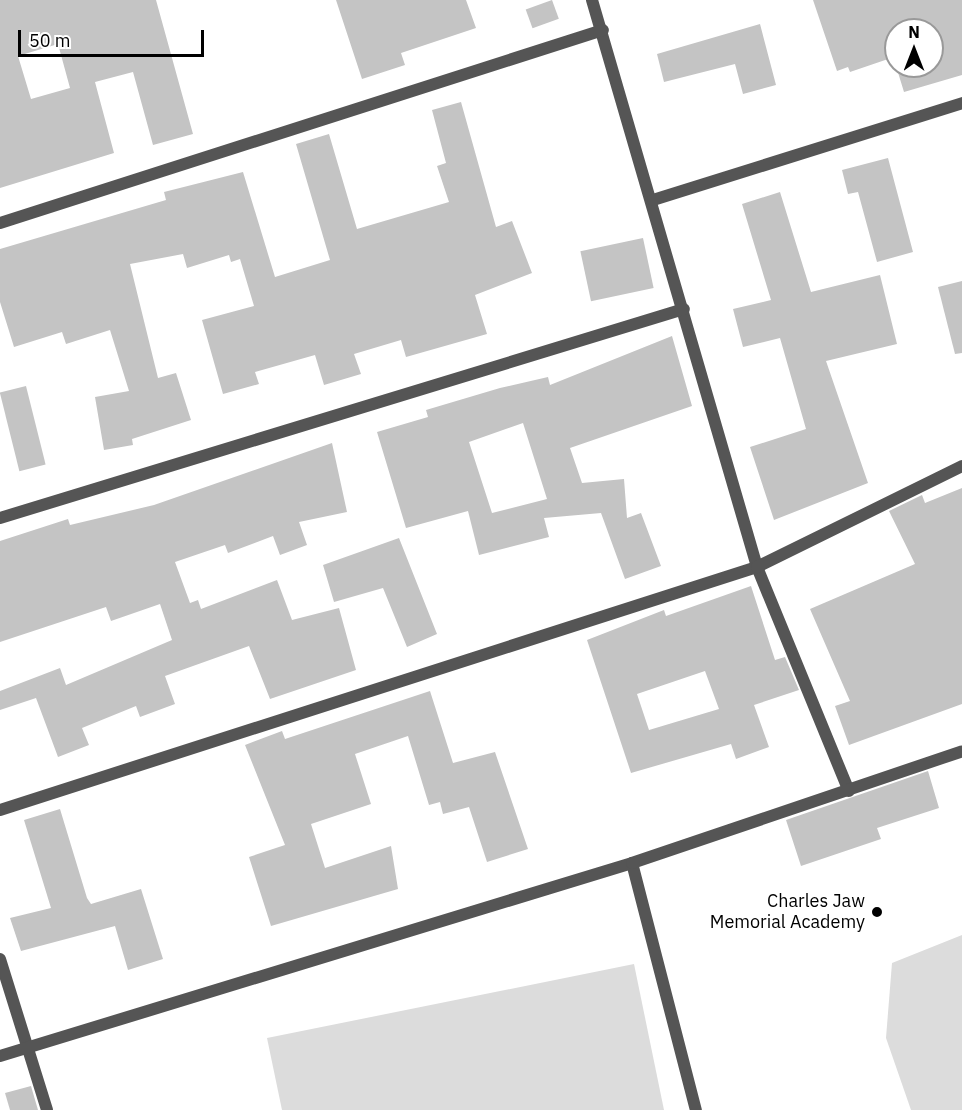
<!DOCTYPE html>
<html>
<head>
<meta charset="utf-8">
<style>
  body { margin:0 }
  #map { position:relative; width:962px; height:1110px; overflow:hidden; background:#fff; font-family:"IBM Plex Sans",sans-serif }
  div>[style] { position:absolute }
  .green>* { inset:0; background:#dcdcdc }
  .building>* { inset:0; background:#c4c4c4; transform-origin:0 0 }
  .minor>* { height:12px; margin:-6px; padding:0 6px; transform-origin:6px; border-radius:6px; background:#555 }
  .dots>* { width:16px; height:16px; translate:-50% -50%; box-sizing:border-box; border:3px solid #fff; border-radius:50% }
  span { translate:-50% -50%; white-space:nowrap; text-align:center; line-height:1.15; -webkit-text-stroke:4.5px #fff; paint-order:stroke }
  .poi-label { font-size:18px; color:#000 }
  .right { translate:-100% -50%; text-align:right }
  .north { position:absolute; left:884px; top:18px; width:60px; height:60px; box-sizing:border-box; background:#fff; border:2px solid #999; border-radius:50%; rotate:0deg; font-size:16px; font-weight:700; line-height:24px; text-align:center; color:#000 }
  .north::after { content:''; display:block; margin:auto; width:21px; height:27px; background:#000; clip-path:polygon(50% 0,100% 100%,50% 72%,0 100%) }
  .scale { position:absolute; left:18px; top:30px; width:186px; height:27px; box-sizing:border-box; border:3px solid #000; border-top:0; padding-left:8px; font-size:18px; line-height:21px; white-space:nowrap; color:#000; -webkit-text-stroke:4px #fff; paint-order:stroke }
</style>
</head>
<body>
<div id="map">
  <div class="green">
    <i style="clip-path:polygon(962px 935px,962px 1110px,911px 1110px,886px 1038px,892px 963px)"></i>
    <i style="clip-path:polygon(634px 964px,664px 1110px,282px 1110px,267px 1038px)"></i>
  </div>
  <div class="building">
    <i style="clip-path:polygon(evenodd,0 0,156px 0,193px 134px,153px 145px,133px 72px,95px 82px,114px 153px,0 188px,0 0,58px 44px,70px 88px,31px 99px,18px 56px,58px 44px)"></i>
    <i style="clip-path:polygon(336px 0,466px 0,476px 28px,401px 53px,405px 65px,362px 79px)"></i>
    <i style="left:552px;top:0;width:20px;height:28px;rotate:70deg"></i>
    <i style="clip-path:polygon(813px 0,962px 0,962px 75px,904px 92px,896px 66px,932px 66px,932px 30px,896px 30px,896px 65px,894px 57px,850px 72px,848px 67px,837px 71px)"></i>
    <i style="clip-path:polygon(760px 24px,776px 85px,743px 94px,735px 64px,664px 82px,657px 54px)"></i>
    <i style="clip-path:polygon(461px 102px,496px 227px,512px 221px,532px 273px,475px 295px,487px 334px,406px 357px,401px 340px,354px 354px,361px 374px,324px 385px,315px 355px,255px 372px,259px 384px,223px 394px,202px 320px,254px 306px,240px 259px,231px 262px,229px 255px,187px 268px,183px 254px,130px 264px,158px 378px,176px 373px,191px 420px,132px 439px,133px 445px,104px 450px,95px 397px,129px 391px,110px 330px,66px 344px,62px 332px,14px 347px,0 302px,0 249px,166px 200px,164px 192px,243px 172px,275px 277px,330px 260px,296px 144px,329px 134px,357px 229px,449px 202px,437px 166px,446px 163px,432px 110px)"></i>
    <i style="clip-path:polygon(888px 158px,913px 252px,877px 262px,858px 192px,848px 194px,842px 170px)"></i>
    <i style="clip-path:polygon(780px 192px,811px 292px,880px 275px,897px 344px,826px 361px,868px 483px,774px 520px,750px 447px,806px 429px,780px 338px,743px 347px,733px 309px,771px 300px,742px 204px)"></i>
    <i style="left:643px;top:238px;width:51px;height:64px;rotate:78deg"></i>
    <i style="clip-path:polygon(962px 281px,962px 353px,955px 354px,938px 287px)"></i>
    <i style="clip-path:polygon(evenodd,672px 336px,692px 406px,570px 448px,582px 483px,624px 479px,627px 518px,641px 513px,661px 566px,625px 579px,601px 513px,544px 518px,549px 537px,479px 555px,468px 511px,406px 528px,377px 432px,428px 417px,426px 410px,500px 388px,548px 377px,550px 385px,672px 336px,523px 423px,547px 499px,492px 513px,469px 442px,523px 423px)"></i>
    <i style="left:26px;top:386px;width:81px;height:27px;rotate:76deg"></i>
    <i style="clip-path:polygon(332px 443px,347px 512px,299px 522px,307px 545px,280px 555px,273px 536px,228px 553px,225px 545px,175px 562px,190px 603px,198px 600px,201px 609px,277px 580px,292px 620px,339px 608px,356px 670px,270px 699px,249px 646px,165px 676px,175px 704px,140px 717px,136px 706px,82px 728px,89px 745px,58px 757px,36px 698px,0 710px,0 691px,60px 668px,66px 685px,172px 640px,160px 604px,111px 621px,106px 607px,0 642px,0 541px,68px 519px,70px 525px,154px 505px)"></i>
    <i style="clip-path:polygon(962px 488px,962px 704px,849px 745px,835px 706px,850px 701px,810px 609px,915px 564px,889px 511px,922px 495px,925px 503px)"></i>
    <i style="clip-path:polygon(399px 538px,437px 634px,407px 647px,383px 588px,334px 602px,323px 565px)"></i>
    <i style="clip-path:polygon(evenodd,751px 586px,775px 660px,785px 657px,799px 690px,754px 705px,769px 747px,736px 759px,731px 744px,631px 773px,587px 640px,664px 610px,666px 616px,751px 586px,705px 671px,719px 709px,649px 730px,637px 694px,705px 671px)"></i>
    <i style="clip-path:polygon(430px 691px,453px 763px,495px 752px,528px 849px,487px 862px,469px 807px,443px 814px,440px 802px,429px 805px,408px 736px,355px 754px,371px 804px,311px 824px,325px 868px,391px 846px,398px 889px,271px 926px,249px 857px,285px 845px,245px 745px,282px 731px,285px 739px)"></i>
    <i style="clip-path:polygon(928px 771px,939px 808px,877px 828px,881px 839px,801px 866px,786px 820px)"></i>
    <i style="clip-path:polygon(60px 809px,87px 898px,91px 904px,141px 889px,163px 959px,128px 970px,115px 926px,21px 951px,10px 918px,51px 908px,24px 820px)"></i>
    <i style="clip-path:polygon(31px 1086px,38px 1110px,10px 1110px,5px 1093px)"></i>
  </div>
  <div class="minor">
    <i style="left:592px;top:0;width:591px;rotate:73.77deg"></i>
    <i style="left:757px;top:567px;width:242px;rotate:67.7deg"></i>
    <i style="left:653px;top:200px;width:324px;rotate:-17.4deg"></i>
    <i style="left:0;top:223px;width:633px;rotate:-17.75deg"></i>
    <i style="left:0;top:518px;width:715px;rotate:-16.99deg"></i>
    <i style="left:0;top:810px;width:795px;rotate:-17.8deg"></i>
    <i style="left:757px;top:567px;width:229px;rotate:-26.2deg"></i>
    <i style="left:632px;top:863px;width:255px;rotate:75.5deg"></i>
    <i style="left:0;top:959px;width:158px;rotate:72.7deg"></i>
    <i style="left:0;top:1056px;width:661px;rotate:-16.98deg"></i>
    <i style="left:632px;top:863px;width:348px;rotate:-18.7deg"></i>
  </div>
  <div class="dots">
    <i style="left:877px;top:912px;background:#000"></i>
  </div>
  <div class="poi-label">
    <span class="right" style="left:865px;top:912px">Charles Jaw<br>Memorial Academy</span>
  </div>
  <div class="north">N</div>
  <div class="scale">50 m</div>
</div>
</body>
</html>
